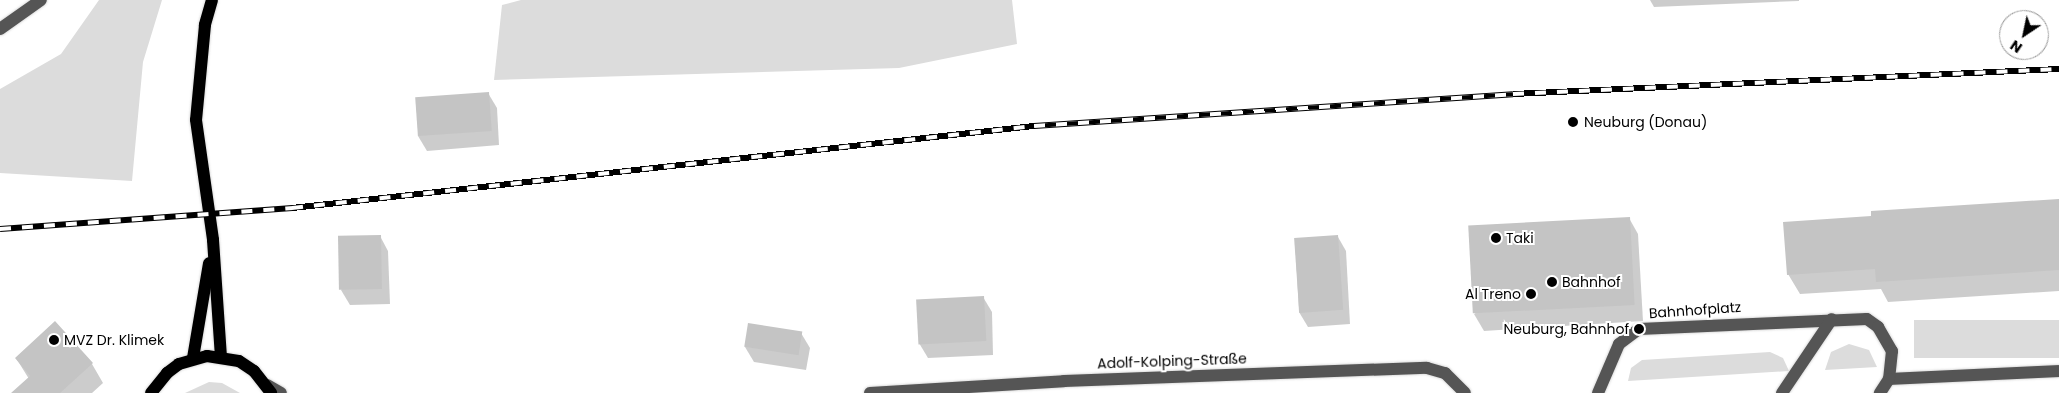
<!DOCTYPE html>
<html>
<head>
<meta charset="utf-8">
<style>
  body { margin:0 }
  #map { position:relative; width:2059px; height:393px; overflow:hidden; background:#fff; font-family:Poppins,sans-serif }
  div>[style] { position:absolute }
  .green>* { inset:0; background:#dcdcdc; transform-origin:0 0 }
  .shadow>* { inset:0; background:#0003 }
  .building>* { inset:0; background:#c4c4c4; transform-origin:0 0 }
  .roads { filter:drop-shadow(0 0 1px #dbdbdb) drop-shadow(0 0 1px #dbdbdb) }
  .minor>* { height:12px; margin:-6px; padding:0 6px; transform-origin:6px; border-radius:6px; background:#555 }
  .major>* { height:12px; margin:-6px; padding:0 6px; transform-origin:6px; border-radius:6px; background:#000 }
  .rail>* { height:5.5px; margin-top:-2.75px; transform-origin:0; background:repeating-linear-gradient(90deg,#fff 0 11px,#000 0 22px); box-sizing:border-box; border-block:1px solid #000 }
  .dots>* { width:14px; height:14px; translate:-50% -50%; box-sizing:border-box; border:2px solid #fff; border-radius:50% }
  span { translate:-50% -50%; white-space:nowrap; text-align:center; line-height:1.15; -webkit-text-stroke:4px #fff; paint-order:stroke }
  .poi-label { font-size:14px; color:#000 }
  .left { translate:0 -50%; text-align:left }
  .right { translate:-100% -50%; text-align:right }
  .street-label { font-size:14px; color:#000 }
  .north { position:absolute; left:1999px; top:10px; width:50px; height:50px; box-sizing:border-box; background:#fff; border:1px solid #999; border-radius:50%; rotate:214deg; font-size:14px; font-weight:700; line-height:20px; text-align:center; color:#000 }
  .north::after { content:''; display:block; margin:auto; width:18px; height:22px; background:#000; clip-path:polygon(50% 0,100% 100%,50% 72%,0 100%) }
</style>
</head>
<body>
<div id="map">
  <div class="green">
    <i style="clip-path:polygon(99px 0,162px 0,143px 62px,132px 181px,0 173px,0 89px,61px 54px)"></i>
    <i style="clip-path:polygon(521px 0,1012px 0,1017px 44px,899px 68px,494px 80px,502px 5px)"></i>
    <i style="left:2059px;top:320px;width:38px;height:145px;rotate:90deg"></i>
    <i style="clip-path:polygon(1849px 344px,1869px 350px,1877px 367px,1825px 370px,1831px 352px)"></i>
    <i style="clip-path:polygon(1770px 352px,1783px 358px,1789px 371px,1628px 381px,1631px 368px,1642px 360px)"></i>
    <i style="clip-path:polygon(209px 382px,222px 383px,240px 393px,185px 393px)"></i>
  </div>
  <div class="shadow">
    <i style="clip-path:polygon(1650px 0,1799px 0,1799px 1px,1654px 7px)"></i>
    <i style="clip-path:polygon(488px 93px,497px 108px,499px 145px,427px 151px,418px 136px)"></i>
    <i style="clip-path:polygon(2059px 200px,2059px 291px,1888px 302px,1881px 289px,1800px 294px,1788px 274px)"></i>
    <i style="clip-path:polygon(1629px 218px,1638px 234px,1643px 321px,1484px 331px,1474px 314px)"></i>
    <i style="clip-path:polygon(380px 236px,388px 251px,390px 304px,350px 305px,341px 290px)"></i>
    <i style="clip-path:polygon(1338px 237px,1346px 251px,1350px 324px,1308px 327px,1299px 312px,1295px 239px)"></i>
    <i style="clip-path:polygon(983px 297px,992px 312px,993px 355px,928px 358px,919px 343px)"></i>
    <i style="clip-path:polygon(55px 323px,92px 364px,103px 383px,92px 393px,13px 393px,29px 379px,16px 358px)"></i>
    <i style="clip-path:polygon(801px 333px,810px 348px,806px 370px,754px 362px,745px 347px)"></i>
  </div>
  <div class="building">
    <i style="left:489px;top:92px;width:39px;height:74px;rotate:86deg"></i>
    <i style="clip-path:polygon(2059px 199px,2059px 270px,1876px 282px,1875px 269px,1787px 275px,1783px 222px,1871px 216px,1871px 211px)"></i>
    <i style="left:1630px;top:217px;width:88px;height:162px;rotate:87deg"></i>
    <i style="left:381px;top:235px;width:54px;height:43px;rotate:89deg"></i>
    <i style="left:1338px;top:235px;width:75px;height:44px;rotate:86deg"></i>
    <i style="left:984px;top:296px;width:45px;height:68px;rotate:87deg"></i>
    <i style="clip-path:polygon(55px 321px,93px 363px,60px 393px,11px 393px,30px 376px,15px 358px)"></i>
    <i style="left:748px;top:323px;width:55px;height:24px;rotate:9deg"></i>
  </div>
  <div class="roads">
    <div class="minor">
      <i style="left:0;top:29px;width:50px;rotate:-35.3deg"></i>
      <i style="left:1889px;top:379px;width:170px;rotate:-2.7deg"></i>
      <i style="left:267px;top:385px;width:16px;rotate:30deg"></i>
      <i style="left:870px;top:393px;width:194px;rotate:-3.5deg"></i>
      <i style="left:1064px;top:381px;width:363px;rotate:-2.1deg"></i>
      <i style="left:1427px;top:368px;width:19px;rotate:16deg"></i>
      <i style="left:1445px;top:373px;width:28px;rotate:45deg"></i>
      <i style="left:1598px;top:393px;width:53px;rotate:-66.8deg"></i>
      <i style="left:1619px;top:344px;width:25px;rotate:-37deg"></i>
      <i style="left:1639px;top:329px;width:228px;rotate:-2.5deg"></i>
      <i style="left:1867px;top:319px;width:14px;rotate:36deg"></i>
      <i style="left:1878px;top:327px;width:28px;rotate:60deg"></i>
      <i style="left:1892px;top:351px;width:28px;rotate:96deg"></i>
      <i style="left:1889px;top:379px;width:17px;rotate:123deg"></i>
      <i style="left:1782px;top:393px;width:89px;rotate:-56deg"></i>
    </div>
    <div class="major">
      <i style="left:212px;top:0;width:26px;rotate:106deg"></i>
      <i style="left:205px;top:25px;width:95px;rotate:95.4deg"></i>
      <i style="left:196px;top:120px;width:121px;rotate:81.9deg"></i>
      <i style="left:213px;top:240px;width:116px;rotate:86.1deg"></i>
      <i style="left:193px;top:358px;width:96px;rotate:-80.4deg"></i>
      <i style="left:151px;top:393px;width:26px;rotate:-51deg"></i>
      <i style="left:167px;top:373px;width:15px;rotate:-37deg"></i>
      <i style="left:179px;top:364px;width:29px;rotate:-16deg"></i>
      <i style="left:207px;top:356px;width:32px;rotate:9deg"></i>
      <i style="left:239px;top:361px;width:18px;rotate:34deg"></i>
      <i style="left:254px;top:371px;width:28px;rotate:52deg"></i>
    </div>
  </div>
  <div class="rail">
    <i style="left:0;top:229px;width:293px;rotate:-4.1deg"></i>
    <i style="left:292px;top:208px;width:747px;rotate:-6.31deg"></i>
    <i style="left:1034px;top:126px;width:480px;rotate:-3.8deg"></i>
    <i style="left:1513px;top:94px;width:547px;rotate:-2.62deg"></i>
  </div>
  <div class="dots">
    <i style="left:1573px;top:122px;background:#000"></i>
    <i style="left:1496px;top:238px;background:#000"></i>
    <i style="left:1552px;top:282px;background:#000"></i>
    <i style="left:1531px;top:294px;background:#000"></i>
    <i style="left:1639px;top:329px;background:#000"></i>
    <i style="left:54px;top:340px;background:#000"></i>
  </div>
  <div class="poi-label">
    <span class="left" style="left:1584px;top:122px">Neuburg (Donau)</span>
    <span class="left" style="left:1506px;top:238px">Taki</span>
    <span class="left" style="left:1562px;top:282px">Bahnhof</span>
    <span class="right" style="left:1521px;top:294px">Al Treno</span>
    <span class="right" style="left:1629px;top:329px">Neuburg, Bahnhof</span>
    <span class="left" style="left:64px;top:340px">MVZ Dr. Klimek</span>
  </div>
  <div class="street-label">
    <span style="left:1695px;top:310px;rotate:-4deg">Bahnhofplatz</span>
    <span style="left:1172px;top:361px;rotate:-2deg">Adolf-Kolping-Straße</span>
  </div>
  <div class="north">N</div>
</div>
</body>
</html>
